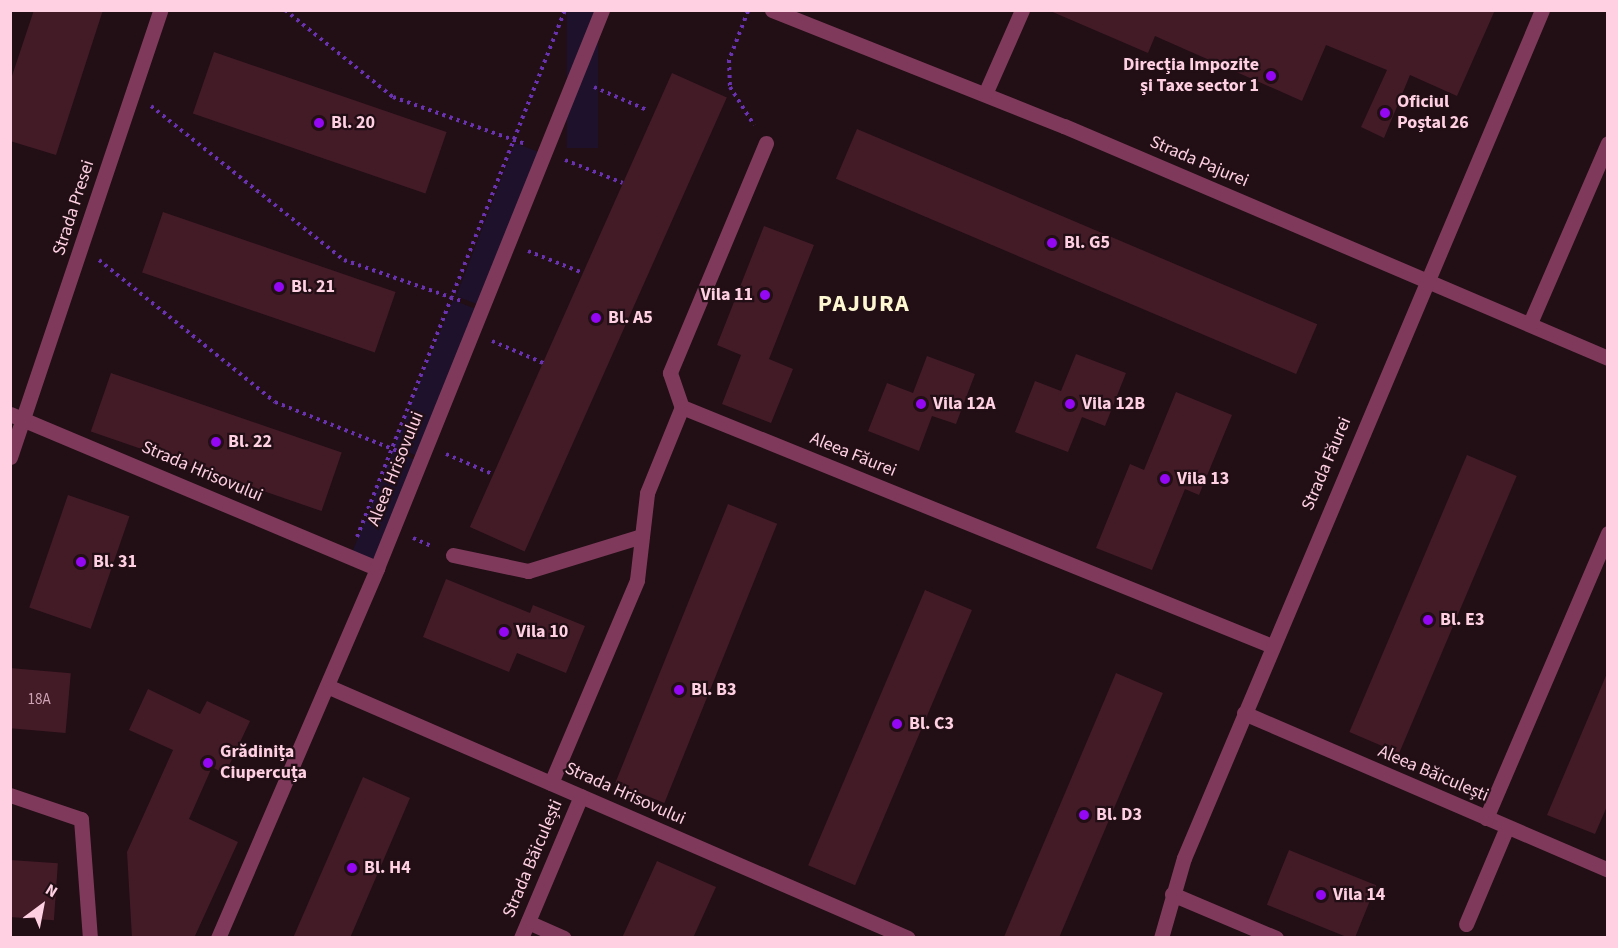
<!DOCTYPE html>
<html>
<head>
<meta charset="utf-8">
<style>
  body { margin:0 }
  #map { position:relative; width:1618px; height:948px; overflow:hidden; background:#220e15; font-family:"Source Sans 3",sans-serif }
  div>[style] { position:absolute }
  .green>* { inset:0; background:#1d112b; transform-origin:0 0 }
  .building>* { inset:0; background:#421b27; transform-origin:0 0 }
  .path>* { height:4px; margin-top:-2px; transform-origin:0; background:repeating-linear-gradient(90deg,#6932b0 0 3px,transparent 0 7.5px) }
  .minor>* { height:15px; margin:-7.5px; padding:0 7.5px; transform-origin:7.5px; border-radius:7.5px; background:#7f3a5b }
  .dots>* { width:16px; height:16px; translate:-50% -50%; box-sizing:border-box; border:3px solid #220e15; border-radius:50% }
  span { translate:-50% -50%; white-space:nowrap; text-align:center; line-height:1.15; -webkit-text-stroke:4.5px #220e15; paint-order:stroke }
  .number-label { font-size:15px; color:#cfa3b3 }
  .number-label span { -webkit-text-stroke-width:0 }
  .poi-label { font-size:18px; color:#fed0e2; font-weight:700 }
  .right { translate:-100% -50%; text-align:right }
  .left { translate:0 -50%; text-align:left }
  .street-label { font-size:18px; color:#fed0e2 }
  .district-label { font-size:24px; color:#fef8d2; font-weight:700; letter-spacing:1.5px }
  .frame { position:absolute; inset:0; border:12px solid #fed0e2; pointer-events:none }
  .north { position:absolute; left:12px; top:876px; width:60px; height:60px; -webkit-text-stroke:4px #220e15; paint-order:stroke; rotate:32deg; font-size:16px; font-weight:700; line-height:24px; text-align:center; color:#fed0e2 }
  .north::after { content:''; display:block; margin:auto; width:21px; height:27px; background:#fed0e2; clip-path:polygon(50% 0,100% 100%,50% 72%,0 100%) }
</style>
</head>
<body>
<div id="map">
  <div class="green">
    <i style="left:567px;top:11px;width:31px;height:137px"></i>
    <i style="left:515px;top:143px;width:28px;height:164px;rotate:21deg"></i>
    <i style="left:453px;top:300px;width:27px;height:158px;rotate:22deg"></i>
    <i style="left:393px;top:451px;width:27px;height:111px;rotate:22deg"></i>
  </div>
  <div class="building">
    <i style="clip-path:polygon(34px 10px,103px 10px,56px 155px,10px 141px,10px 82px)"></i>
    <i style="clip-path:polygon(1048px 10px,1495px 10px,1457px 96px,1410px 75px,1384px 138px,1361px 127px,1387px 70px,1326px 45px,1302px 101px,1155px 36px,1148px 53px)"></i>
    <i style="left:214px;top:52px;width:246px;height:65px;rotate:19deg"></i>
    <i style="left:672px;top:73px;width:60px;height:497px;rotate:24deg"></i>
    <i style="left:857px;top:129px;width:500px;height:54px;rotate:23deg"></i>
    <i style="left:163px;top:212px;width:246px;height:64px;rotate:19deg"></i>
    <i style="clip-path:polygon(764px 226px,814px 245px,769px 359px,793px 369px,771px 423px,722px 404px,741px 355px,717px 345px)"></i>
    <i style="clip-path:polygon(1076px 354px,1126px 373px,1105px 426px,1082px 417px,1068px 452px,1015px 432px,1035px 381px,1061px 391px)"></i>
    <i style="clip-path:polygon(927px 356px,975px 374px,956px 424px,932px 416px,919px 451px,868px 431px,887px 383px,913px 393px)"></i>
    <i style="left:111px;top:373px;width:244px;height:62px;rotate:19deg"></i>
    <i style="clip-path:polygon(1176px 392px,1232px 415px,1199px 495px,1185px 489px,1152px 570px,1096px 548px,1130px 464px,1144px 470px)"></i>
    <i style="left:1467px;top:455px;width:54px;height:301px;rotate:23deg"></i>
    <i style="left:68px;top:495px;width:65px;height:119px;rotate:19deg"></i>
    <i style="left:728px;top:504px;width:53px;height:301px;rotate:22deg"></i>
    <i style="clip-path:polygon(446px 579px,530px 613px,533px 605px,585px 626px,566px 673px,517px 653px,509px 672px,423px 637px)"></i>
    <i style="left:925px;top:590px;width:51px;height:299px;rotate:23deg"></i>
    <i style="left:10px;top:668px;width:61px;height:60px;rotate:5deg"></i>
    <i style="clip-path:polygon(1608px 671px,1608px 804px,1595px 834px,1547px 815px)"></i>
    <i style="left:1116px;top:673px;width:51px;height:287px;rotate:23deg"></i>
    <i style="clip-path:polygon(148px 689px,200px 714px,207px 701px,250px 721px,225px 774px,212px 767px,189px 819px,238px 842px,194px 938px,132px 938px,127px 852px,173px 750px,129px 730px)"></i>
    <i style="clip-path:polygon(363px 777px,410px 798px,350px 938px,293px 938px)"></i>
    <i style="left:1289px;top:850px;width:94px;height:59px;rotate:22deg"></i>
    <i style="left:10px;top:860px;width:48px;height:57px;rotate:4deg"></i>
    <i style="clip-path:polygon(657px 861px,716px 887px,693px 938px,622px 938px)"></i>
  </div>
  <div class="path">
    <i style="left:285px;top:10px;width:139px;rotate:38.9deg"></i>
    <i style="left:393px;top:97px;width:140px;rotate:19.6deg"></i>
    <i style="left:748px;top:11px;width:53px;rotate:111.2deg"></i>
    <i style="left:729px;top:60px;width:27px;rotate:88deg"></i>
    <i style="left:730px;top:87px;width:45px;rotate:57.7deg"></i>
    <i style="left:594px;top:87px;width:58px;rotate:23.5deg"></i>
    <i style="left:151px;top:106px;width:247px;rotate:38.6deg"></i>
    <i style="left:344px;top:260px;width:124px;rotate:19.3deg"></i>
    <i style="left:565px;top:160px;width:62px;rotate:21.6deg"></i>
    <i style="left:528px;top:251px;width:59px;rotate:21.8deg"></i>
    <i style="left:99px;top:260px;width:226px;rotate:38.9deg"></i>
    <i style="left:275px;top:402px;width:135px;rotate:21.8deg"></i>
    <i style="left:492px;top:341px;width:56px;rotate:23.3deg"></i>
    <i style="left:446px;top:454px;width:50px;rotate:23.5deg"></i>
    <i style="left:357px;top:537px;width:567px;rotate:-68.46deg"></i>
    <i style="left:413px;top:538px;width:22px;rotate:24deg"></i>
  </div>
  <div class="minor">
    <i style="left:772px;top:10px;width:314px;rotate:21.7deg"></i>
    <i style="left:1064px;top:126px;width:591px;rotate:23.1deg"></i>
    <i style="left:985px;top:94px;width:92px;rotate:-66.2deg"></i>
    <i style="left:766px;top:143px;width:249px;rotate:112.7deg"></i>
    <i style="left:670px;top:373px;width:36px;rotate:71deg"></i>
    <i style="left:682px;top:407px;width:637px;rotate:22.05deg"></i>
    <i style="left:1530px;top:323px;width:196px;rotate:-66.6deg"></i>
    <i style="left:10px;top:414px;width:398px;rotate:22.8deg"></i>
    <i style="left:10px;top:457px;width:471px;rotate:-71.4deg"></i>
    <i style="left:453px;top:555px;width:77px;rotate:12deg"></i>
    <i style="left:528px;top:571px;width:119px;rotate:-17.1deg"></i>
    <i style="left:327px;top:686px;width:633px;rotate:23.45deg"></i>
    <i style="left:1244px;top:713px;width:396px;rotate:23.3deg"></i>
    <i style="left:551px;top:783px;width:220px;rotate:-67deg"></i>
    <i style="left:637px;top:580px;width:88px;rotate:-83.4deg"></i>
    <i style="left:647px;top:493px;width:93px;rotate:-67.9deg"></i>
    <i style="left:10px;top:795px;width:75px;rotate:18.7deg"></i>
    <i style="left:81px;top:819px;width:119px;rotate:85.7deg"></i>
    <i style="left:1486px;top:818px;width:310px;rotate:-66.8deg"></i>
    <i style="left:1172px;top:894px;width:113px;rotate:22.9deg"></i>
    <i style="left:528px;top:922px;width:39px;rotate:24deg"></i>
    <i style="left:1466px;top:924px;width:105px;rotate:-67.1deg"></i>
    <i style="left:218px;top:938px;width:403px;rotate:-66.7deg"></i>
    <i style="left:377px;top:568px;width:602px;rotate:-68.04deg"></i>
    <i style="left:521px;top:938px;width:154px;rotate:-67.1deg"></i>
    <i style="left:1161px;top:938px;width:83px;rotate:-74deg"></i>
    <i style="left:1184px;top:858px;width:920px;rotate:-67.11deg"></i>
  </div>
  <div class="dots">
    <i style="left:1271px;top:76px;background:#9307f3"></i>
    <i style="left:1385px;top:113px;background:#9307f3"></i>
    <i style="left:319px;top:123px;background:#9307f3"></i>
    <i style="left:1052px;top:243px;background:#9307f3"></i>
    <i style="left:279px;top:287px;background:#9307f3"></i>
    <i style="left:765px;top:295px;background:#9307f3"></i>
    <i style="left:596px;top:318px;background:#9307f3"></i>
    <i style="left:921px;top:404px;background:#9307f3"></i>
    <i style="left:1070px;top:404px;background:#9307f3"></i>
    <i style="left:216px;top:442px;background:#9307f3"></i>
    <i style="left:1165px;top:479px;background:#9307f3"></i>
    <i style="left:81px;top:562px;background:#9307f3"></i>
    <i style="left:1428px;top:620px;background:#9307f3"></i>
    <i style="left:504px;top:632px;background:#9307f3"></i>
    <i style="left:679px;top:690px;background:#9307f3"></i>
    <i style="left:897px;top:724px;background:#9307f3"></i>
    <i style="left:208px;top:763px;background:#9307f3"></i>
    <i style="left:1084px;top:815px;background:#9307f3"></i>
    <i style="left:352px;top:868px;background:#9307f3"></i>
    <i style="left:1321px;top:895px;background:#9307f3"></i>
  </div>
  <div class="number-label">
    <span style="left:39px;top:700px">18A</span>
  </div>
  <div class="poi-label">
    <span class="right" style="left:1259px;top:76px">Direcția Impozite<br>și Taxe sector 1</span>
    <span class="left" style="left:1397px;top:113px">Oficiul<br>Poștal 26</span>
    <span class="left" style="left:331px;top:123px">Bl. 20</span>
    <span class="left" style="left:1064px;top:243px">Bl. G5</span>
    <span class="left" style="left:291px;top:287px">Bl. 21</span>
    <span class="right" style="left:753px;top:295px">Vila 11</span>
    <span class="left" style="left:608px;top:318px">Bl. A5</span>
    <span class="left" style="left:933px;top:404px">Vila 12A</span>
    <span class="left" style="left:1082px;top:404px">Vila 12B</span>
    <span class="left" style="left:228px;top:442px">Bl. 22</span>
    <span class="left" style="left:1177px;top:479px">Vila 13</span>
    <span class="left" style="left:93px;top:562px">Bl. 31</span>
    <span class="left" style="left:1440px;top:620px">Bl. E3</span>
    <span class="left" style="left:516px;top:632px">Vila 10</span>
    <span class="left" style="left:691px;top:690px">Bl. B3</span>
    <span class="left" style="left:909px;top:724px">Bl. C3</span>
    <span class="left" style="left:220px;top:763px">Grădinița<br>Ciupercuța</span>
    <span class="left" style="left:1096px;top:815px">Bl. D3</span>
    <span class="left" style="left:364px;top:868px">Bl. H4</span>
    <span class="left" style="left:1333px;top:895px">Vila 14</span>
  </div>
  <div class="street-label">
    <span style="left:1199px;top:162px;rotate:23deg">Strada Pajurei</span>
    <span style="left:74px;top:208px;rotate:-72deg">Strada Presei</span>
    <span style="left:853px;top:455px;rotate:22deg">Aleea Făurei</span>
    <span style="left:1327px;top:464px;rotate:-67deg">Strada Făurei</span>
    <span style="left:396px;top:469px;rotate:-68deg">Aleea Hrisovului</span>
    <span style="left:202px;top:472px;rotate:23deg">Strada Hrisovului</span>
    <span style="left:1433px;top:774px;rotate:23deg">Aleea Băiculești</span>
    <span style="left:625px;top:794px;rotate:24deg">Strada Hrisovului</span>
    <span style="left:533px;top:859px;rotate:-67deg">Strada Băiculești</span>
  </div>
  <div class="district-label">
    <span style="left:864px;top:304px">PAJURA</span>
  </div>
  <div class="frame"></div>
  <div class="north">N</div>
</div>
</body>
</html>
